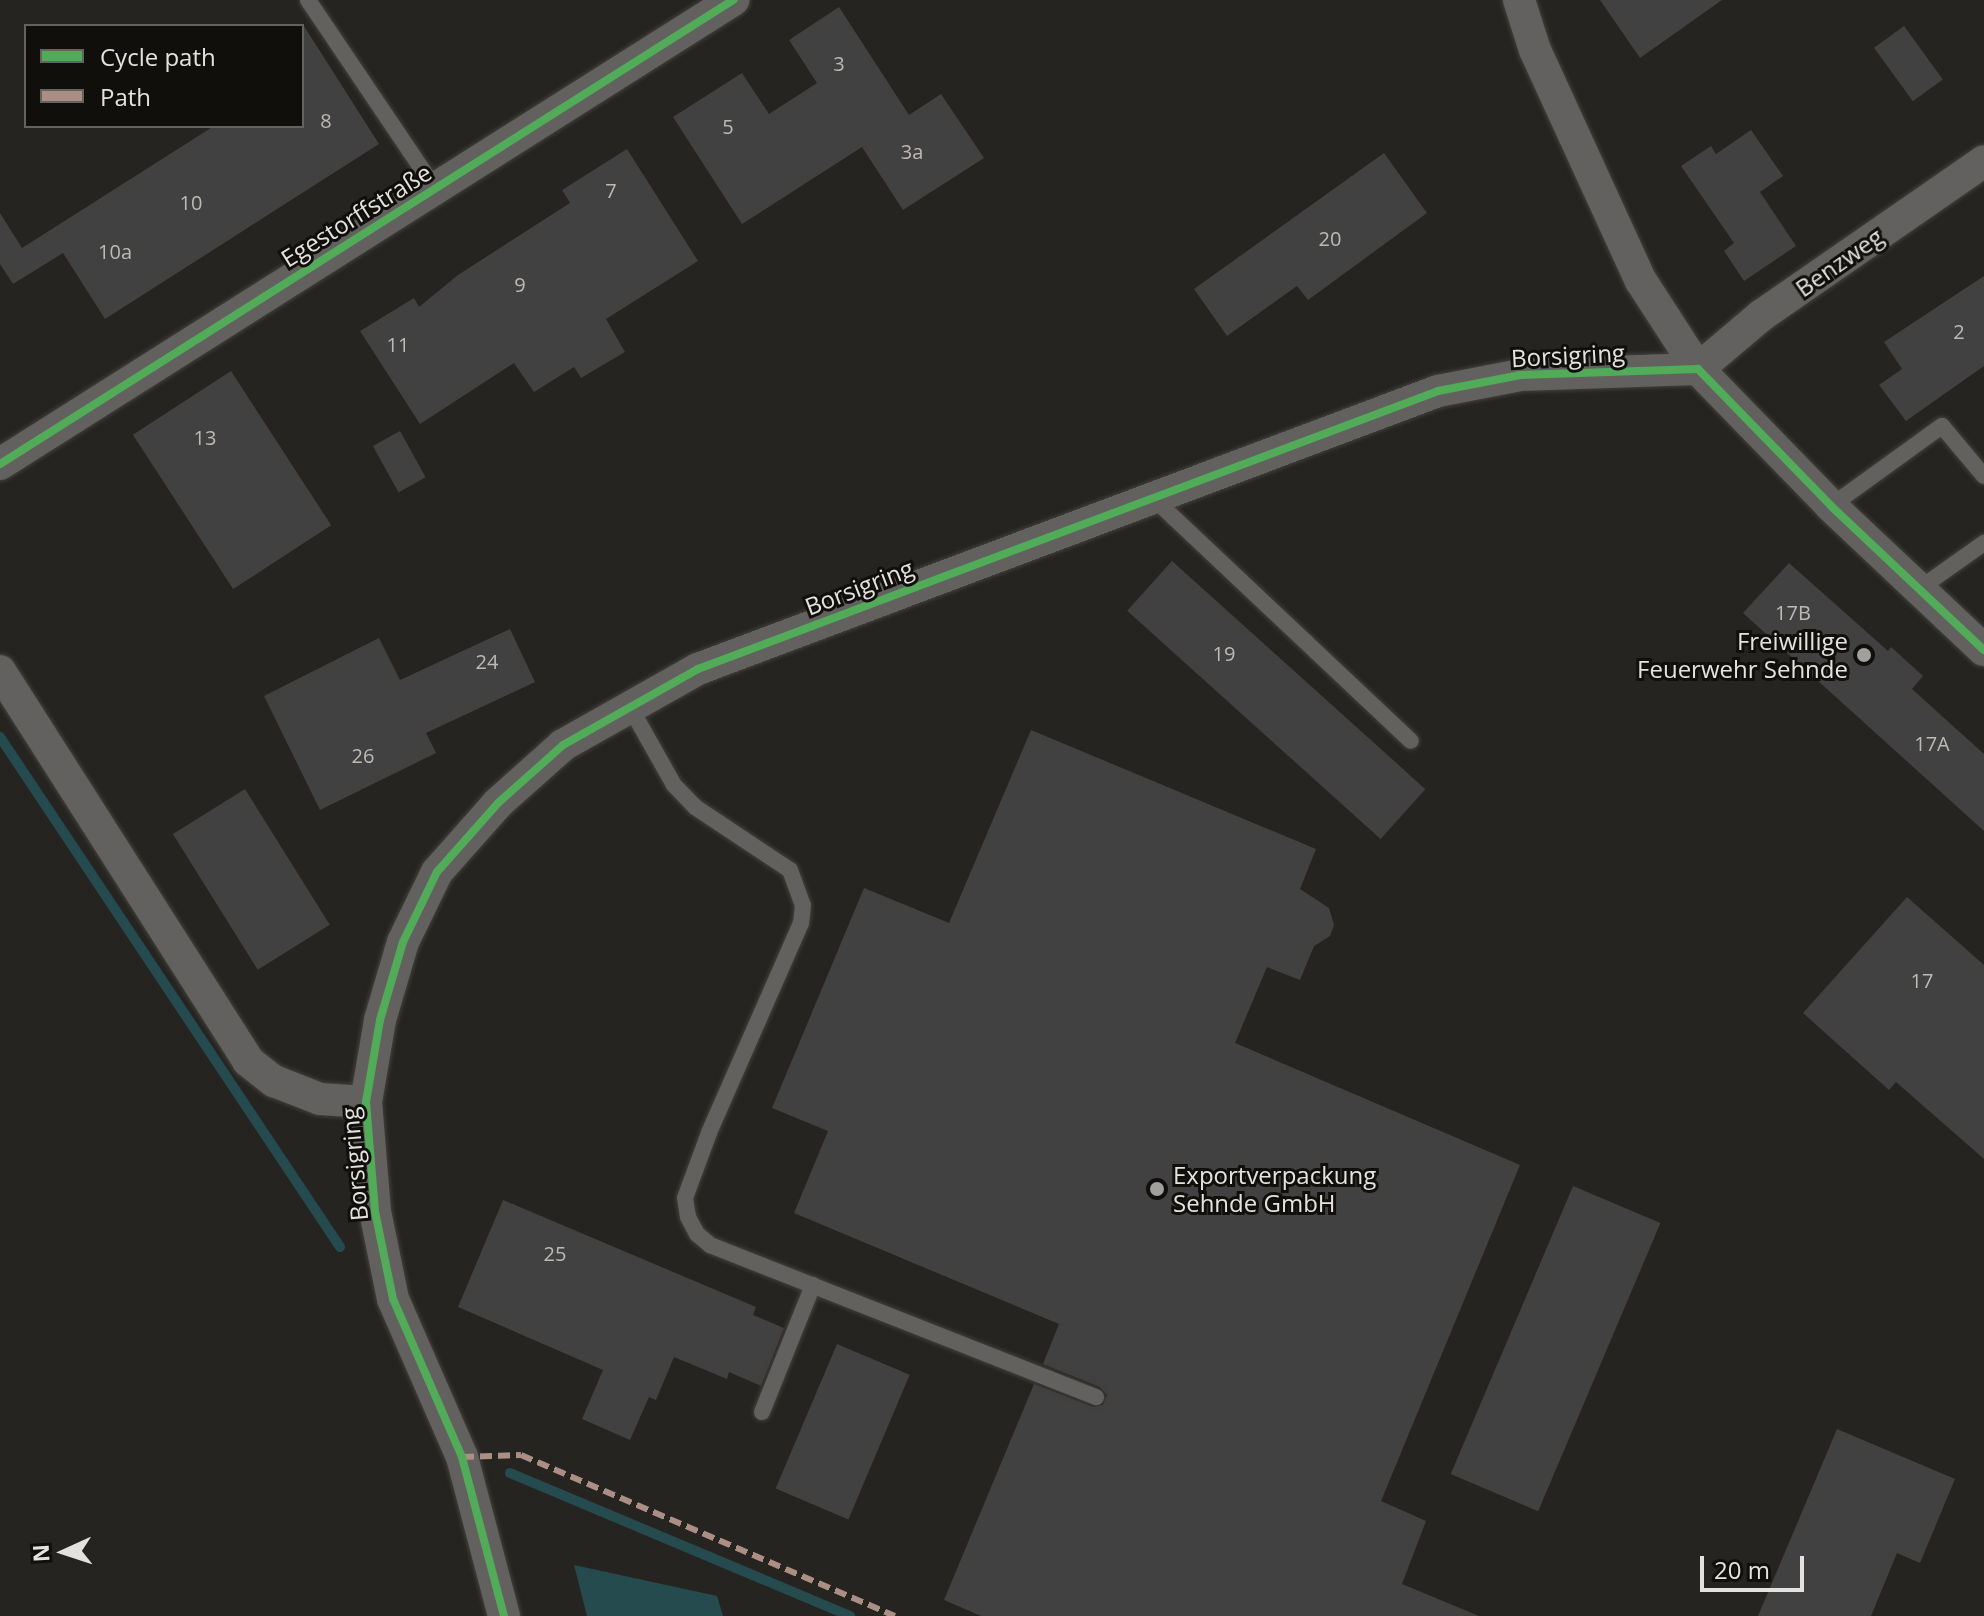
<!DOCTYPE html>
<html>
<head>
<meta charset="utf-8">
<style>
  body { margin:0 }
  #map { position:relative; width:1984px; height:1616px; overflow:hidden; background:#262421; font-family:"Open Sans",sans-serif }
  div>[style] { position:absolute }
  .water>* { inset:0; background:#264b4f }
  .stream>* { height:10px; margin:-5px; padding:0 5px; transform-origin:5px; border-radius:5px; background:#264b4f }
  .building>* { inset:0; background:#424141; transform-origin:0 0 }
  .roads { filter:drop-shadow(0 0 2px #42403d) drop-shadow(0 0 2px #42403d) }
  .lane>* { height:16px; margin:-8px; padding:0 8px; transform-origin:8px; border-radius:8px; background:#62615f }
  .street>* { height:32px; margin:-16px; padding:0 16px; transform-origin:16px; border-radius:16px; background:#62615f }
  .quiet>* { height:6px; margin-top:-3px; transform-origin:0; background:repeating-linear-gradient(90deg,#ac8f84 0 12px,transparent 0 18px) }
  .cycleway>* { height:8px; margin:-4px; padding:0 4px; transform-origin:4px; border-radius:4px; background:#51ab58 }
  .dots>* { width:22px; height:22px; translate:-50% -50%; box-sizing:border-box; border:4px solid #100f0c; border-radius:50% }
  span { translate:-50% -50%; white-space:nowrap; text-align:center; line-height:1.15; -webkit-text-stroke:6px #100f0c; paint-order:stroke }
  .number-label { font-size:20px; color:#bcbab7 }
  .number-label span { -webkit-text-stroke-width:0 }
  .street-label { font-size:24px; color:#e4e2de }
  .poi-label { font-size:24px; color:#e4e2de }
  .right { translate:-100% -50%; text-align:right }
  .left { translate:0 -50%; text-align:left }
  .legend { position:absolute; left:24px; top:24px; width:280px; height:104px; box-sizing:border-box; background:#100f0c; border:2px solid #656360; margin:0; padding:10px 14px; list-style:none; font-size:24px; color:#e4e2de }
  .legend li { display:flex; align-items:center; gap:16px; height:40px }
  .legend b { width:40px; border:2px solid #656360 }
  .north { position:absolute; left:24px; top:1512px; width:80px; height:80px; -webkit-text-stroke:6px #100f0c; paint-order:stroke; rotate:267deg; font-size:22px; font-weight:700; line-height:32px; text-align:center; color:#e4e2de }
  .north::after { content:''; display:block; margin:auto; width:28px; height:36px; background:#e4e2de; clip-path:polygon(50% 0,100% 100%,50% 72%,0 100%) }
  .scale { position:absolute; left:1700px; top:1556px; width:104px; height:36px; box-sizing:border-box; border:4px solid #e4e2de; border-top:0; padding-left:10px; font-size:24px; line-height:28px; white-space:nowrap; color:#e4e2de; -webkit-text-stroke:6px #100f0c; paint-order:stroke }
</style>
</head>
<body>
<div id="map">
  <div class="water">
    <i style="clip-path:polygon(574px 1565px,717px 1596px,723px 1616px,587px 1616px)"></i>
  </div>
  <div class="stream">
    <i style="left:0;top:737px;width:613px;rotate:56.31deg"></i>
    <i style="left:510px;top:1473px;width:369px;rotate:22.8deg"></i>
  </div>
  <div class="building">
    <i style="clip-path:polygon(1600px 0,1722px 0,1640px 58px)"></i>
    <i style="clip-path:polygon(839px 7px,909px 115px,941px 94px,984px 158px,903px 210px,862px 147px,742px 224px,673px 117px,742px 73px,769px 114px,817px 83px,789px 40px)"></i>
    <i style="clip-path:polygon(302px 23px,379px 144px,105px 319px,63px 253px,13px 284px,0 264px,0 213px,22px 248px,214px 126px,302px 126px)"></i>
    <i style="left:1904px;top:26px;width:66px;height:37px;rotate:54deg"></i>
    <i style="clip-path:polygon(1751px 130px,1783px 176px,1760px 192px,1796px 246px,1744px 281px,1724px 251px,1734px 243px,1681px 166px,1711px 146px,1716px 154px)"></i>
    <i style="clip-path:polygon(627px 149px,698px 261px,606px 319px,625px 352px,581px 378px,574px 367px,534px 392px,514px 363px,420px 424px,360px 331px,414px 298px,419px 307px,458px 275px,570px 203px,562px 190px)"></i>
    <i style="clip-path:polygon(1384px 153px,1427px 213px,1308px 300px,1297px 286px,1227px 336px,1194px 289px)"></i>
    <i style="clip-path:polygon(1984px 276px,1984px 366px,1906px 421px,1879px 385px,1902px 369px,1884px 342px)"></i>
    <i style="left:231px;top:371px;width:184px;height:117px;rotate:57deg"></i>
    <i style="left:400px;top:431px;width:53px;height:31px;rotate:61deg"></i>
    <i style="left:1172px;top:561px;width:341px;height:67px;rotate:42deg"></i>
    <i style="clip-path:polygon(1789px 563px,1888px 651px,1891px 647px,1923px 676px,1912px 689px,1984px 754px,1984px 831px,1743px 613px)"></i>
    <i style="clip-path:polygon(510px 629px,535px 682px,426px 733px,436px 753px,320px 810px,264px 696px,379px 638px,400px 680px)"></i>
    <i style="clip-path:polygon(1031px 730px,1316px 849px,1300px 889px,1329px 908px,1334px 925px,1330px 936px,1314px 946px,1300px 980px,1267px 967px,1235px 1043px,1520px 1165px,1381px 1501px,1426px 1521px,1402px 1584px,1479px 1616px,981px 1616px,944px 1600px,1034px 1384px,1093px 1407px,1103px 1405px,1107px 1395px,1100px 1387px,1043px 1364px,1059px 1324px,794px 1213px,828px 1131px,772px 1108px,864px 888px,949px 923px)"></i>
    <i style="left:245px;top:789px;width:160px;height:85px;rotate:58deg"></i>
    <i style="clip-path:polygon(1907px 897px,1984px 965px,1984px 1159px,1896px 1082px,1889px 1090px,1803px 1013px)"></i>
    <i style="left:1573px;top:1186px;width:95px;height:313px;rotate:23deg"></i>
    <i style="clip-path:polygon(503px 1200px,756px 1307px,753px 1315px,784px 1328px,761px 1386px,729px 1372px,727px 1379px,674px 1357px,656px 1400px,649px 1397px,630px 1440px,582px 1419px,603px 1370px,458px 1307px)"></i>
    <i style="left:837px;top:1344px;width:79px;height:157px;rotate:23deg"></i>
    <i style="clip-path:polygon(1837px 1429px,1955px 1479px,1920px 1563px,1897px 1553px,1871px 1616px,1758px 1616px)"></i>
  </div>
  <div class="roads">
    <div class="lane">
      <i style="left:308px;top:0;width:227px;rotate:56deg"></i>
      <i style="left:1153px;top:498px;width:354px;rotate:43.3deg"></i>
      <i style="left:1831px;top:506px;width:137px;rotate:-35.8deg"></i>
      <i style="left:1942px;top:426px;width:65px;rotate:50deg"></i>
      <i style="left:1919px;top:589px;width:80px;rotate:-35.3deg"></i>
      <i style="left:630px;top:707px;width:90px;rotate:60.6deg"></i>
      <i style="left:674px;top:785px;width:30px;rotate:46deg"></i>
      <i style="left:695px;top:807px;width:114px;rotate:33.6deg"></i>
      <i style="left:790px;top:870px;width:37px;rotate:70deg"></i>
      <i style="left:803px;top:905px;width:18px;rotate:96deg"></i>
      <i style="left:801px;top:923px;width:229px;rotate:113.7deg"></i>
      <i style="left:709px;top:1133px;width:69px;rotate:110.3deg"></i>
      <i style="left:685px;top:1198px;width:19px;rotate:81deg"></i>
      <i style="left:688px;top:1217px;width:19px;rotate:62deg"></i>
      <i style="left:697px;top:1234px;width:17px;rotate:40deg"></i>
      <i style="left:710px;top:1245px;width:415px;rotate:21.5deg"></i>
      <i style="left:762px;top:1412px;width:137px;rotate:-68.1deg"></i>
    </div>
    <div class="street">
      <i style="left:1519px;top:0;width:52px;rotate:72.3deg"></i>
      <i style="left:1535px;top:50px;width:254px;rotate:65.4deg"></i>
      <i style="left:1641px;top:281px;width:105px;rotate:57.1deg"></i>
      <i style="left:1698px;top:369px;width:84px;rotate:-40.2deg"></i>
      <i style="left:1762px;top:315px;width:270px;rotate:-34.7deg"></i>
      <i style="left:0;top:464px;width:868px;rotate:-32.33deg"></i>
      <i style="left:0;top:671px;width:462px;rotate:57.5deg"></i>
      <i style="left:248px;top:1061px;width:33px;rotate:38deg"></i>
      <i style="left:274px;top:1081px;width:49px;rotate:21.4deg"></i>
      <i style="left:320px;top:1099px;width:46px;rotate:3.7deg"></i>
      <i style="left:504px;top:1616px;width:164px;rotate:-104.8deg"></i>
      <i style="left:462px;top:1457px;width:172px;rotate:-113.6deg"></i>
      <i style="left:393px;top:1299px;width:90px;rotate:-101.6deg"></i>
      <i style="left:375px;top:1211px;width:109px;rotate:-94.7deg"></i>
      <i style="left:366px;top:1102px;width:83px;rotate:-80.3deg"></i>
      <i style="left:380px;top:1020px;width:81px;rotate:-73.6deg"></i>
      <i style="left:403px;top:942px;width:78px;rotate:-64.1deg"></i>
      <i style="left:437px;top:872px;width:92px;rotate:-48.5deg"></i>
      <i style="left:498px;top:803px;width:87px;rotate:-41.7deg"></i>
      <i style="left:563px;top:745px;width:155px;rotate:-29.4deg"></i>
      <i style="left:698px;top:669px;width:790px;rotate:-20.59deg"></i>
      <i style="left:1438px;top:391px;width:84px;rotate:-11deg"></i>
      <i style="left:1520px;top:375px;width:178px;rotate:-1.9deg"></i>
      <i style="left:1698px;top:369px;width:191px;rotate:45.8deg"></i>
      <i style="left:1831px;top:506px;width:210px;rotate:43.3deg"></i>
    </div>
  </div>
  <div class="quiet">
    <i style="left:462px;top:1457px;width:59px;rotate:-1.9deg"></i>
    <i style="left:521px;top:1455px;width:407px;rotate:23.3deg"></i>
  </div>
  <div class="cycleway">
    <i style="left:0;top:464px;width:868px;rotate:-32.33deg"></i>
    <i style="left:504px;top:1616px;width:164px;rotate:-104.8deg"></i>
    <i style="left:462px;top:1457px;width:172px;rotate:-113.6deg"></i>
    <i style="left:393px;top:1299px;width:90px;rotate:-101.6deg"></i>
    <i style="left:375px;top:1211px;width:109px;rotate:-94.7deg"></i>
    <i style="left:366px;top:1102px;width:83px;rotate:-80.3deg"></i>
    <i style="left:380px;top:1020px;width:81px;rotate:-73.6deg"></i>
    <i style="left:403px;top:942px;width:78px;rotate:-64.1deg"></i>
    <i style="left:437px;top:872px;width:92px;rotate:-48.5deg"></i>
    <i style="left:498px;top:803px;width:87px;rotate:-41.7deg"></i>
    <i style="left:563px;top:745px;width:155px;rotate:-29.4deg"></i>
    <i style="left:698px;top:669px;width:790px;rotate:-20.59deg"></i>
    <i style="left:1438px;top:391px;width:84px;rotate:-11deg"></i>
    <i style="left:1520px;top:375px;width:178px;rotate:-1.9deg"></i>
    <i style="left:1698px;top:369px;width:191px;rotate:45.8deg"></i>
    <i style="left:1831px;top:506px;width:210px;rotate:43.3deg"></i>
  </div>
  <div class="dots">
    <i style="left:1864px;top:655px;background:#a2a09c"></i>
    <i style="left:1157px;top:1189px;background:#a2a09c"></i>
  </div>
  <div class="number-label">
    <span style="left:839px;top:63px">3</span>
    <span style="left:326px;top:120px">8</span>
    <span style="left:728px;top:126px">5</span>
    <span style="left:912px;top:151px">3a</span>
    <span style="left:611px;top:190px">7</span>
    <span style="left:191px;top:202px">10</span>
    <span style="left:1330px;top:238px">20</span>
    <span style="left:115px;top:251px">10a</span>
    <span style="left:520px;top:284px">9</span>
    <span style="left:1959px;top:331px">2</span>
    <span style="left:398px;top:344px">11</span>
    <span style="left:205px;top:437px">13</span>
    <span style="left:1793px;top:612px">17B</span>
    <span style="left:1224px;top:653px">19</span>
    <span style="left:487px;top:661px">24</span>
    <span style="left:1932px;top:743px">17A</span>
    <span style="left:363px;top:755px">26</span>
    <span style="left:1922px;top:980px">17</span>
    <span style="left:555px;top:1253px">25</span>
  </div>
  <div class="street-label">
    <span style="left:356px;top:215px;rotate:-32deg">Egestorffstraße</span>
    <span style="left:1839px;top:262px;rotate:-35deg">Benzweg</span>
    <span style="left:1568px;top:355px;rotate:-3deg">Borsigring</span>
    <span style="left:859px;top:587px;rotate:-21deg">Borsigring</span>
    <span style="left:354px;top:1164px;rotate:-95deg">Borsigring</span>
  </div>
  <div class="poi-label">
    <span class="right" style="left:1848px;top:655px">Freiwillige<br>Feuerwehr Sehnde</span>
    <span class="left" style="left:1173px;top:1189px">Exportverpackung<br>Sehnde GmbH</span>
  </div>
  <ul class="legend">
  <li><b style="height:10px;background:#51ab58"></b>Cycle path</li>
  <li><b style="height:10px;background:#ac8f84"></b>Path</li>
  </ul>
  <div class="north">N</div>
  <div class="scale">20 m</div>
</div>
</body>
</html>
